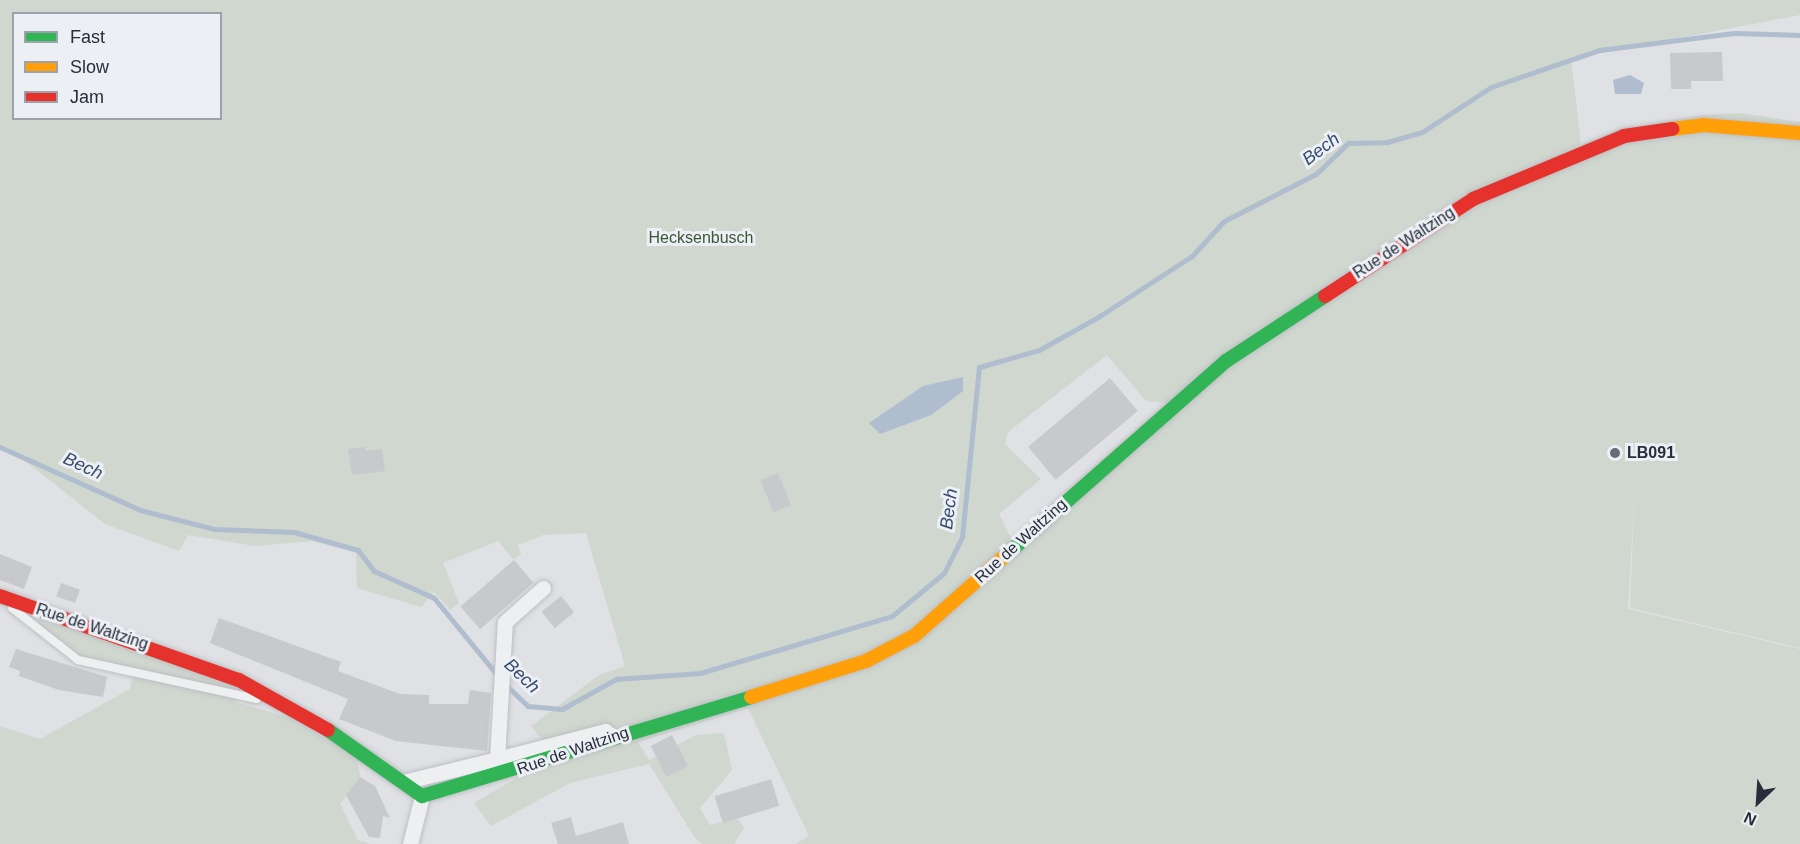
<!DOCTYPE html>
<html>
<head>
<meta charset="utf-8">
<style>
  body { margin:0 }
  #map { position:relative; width:1800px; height:844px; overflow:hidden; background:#dfe1e4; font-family:Helvetica,sans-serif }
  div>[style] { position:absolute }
  .green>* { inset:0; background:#cfd7cf }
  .water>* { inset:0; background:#afbdce }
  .stream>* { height:5px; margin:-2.5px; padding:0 2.5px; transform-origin:2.5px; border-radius:2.5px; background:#afbdce }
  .building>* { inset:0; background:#c7c9cc; transform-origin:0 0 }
  .roads { filter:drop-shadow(0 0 2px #bdbfc2) drop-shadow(0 0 2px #bdbfc2) }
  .lane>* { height:8px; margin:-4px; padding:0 4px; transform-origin:4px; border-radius:4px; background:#eeeff0 }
  .street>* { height:15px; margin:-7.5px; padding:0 7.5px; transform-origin:7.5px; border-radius:7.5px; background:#eeeff0 }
  .fast>* { height:14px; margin:-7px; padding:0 7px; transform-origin:7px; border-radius:7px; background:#30b455 }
  .slow>* { height:14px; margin:-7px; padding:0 7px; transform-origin:7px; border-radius:7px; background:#ff9f0a }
  .jam>* { height:14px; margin:-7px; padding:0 7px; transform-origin:7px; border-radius:7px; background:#e5322d }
  .dots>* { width:16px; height:16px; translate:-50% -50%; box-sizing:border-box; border:3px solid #eceff4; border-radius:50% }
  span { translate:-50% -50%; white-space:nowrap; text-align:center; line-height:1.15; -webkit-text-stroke:6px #eceff4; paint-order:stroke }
  .park-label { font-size:16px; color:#3b5636 }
  .street-label { font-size:16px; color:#272e3b }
  .poi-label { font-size:16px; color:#272e3b; font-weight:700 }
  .left { translate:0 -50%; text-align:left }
  .water-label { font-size:18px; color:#354c6c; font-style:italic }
  .legend { position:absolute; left:12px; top:12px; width:210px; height:108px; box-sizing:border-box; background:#eceff4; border:2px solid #9da2aa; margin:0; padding:8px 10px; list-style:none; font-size:18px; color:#272e3b }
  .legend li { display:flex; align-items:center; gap:12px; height:30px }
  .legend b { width:30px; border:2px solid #9da2aa }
  .north { position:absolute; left:1728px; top:772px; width:60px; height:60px; -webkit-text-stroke:4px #eceff4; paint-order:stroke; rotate:205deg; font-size:16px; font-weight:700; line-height:24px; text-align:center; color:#272e3b }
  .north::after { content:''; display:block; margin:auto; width:21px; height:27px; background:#272e3b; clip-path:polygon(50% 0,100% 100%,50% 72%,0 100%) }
</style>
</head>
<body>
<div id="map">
  <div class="green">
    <i style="clip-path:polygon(evenodd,0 0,1800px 0,1800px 15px,1571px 59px,1581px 145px,1622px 128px,1704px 115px,1740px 113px,1800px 122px,1800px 648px,1630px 608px,1635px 485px,1628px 609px,1800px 649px,1800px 844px,796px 844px,809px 836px,748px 708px,638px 742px,649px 760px,696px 735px,724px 733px,732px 770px,700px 808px,710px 825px,738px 819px,744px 828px,734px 844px,702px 844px,695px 838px,649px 764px,570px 783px,491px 826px,474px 803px,554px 756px,531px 726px,599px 675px,625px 666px,586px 533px,543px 535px,518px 545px,521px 554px,514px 560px,498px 541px,443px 563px,459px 603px,450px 610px,434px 592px,421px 607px,357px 588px,356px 553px,313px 541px,255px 546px,188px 535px,179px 551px,105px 524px,9px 448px,0 447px,0 0,14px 14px,220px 14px,220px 118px,14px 118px,14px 14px,0 0,1107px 355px,1146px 401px,1175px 404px,1015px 546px,999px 514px,1041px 479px,1005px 444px,1008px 432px,1107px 355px)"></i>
    <i style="clip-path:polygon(40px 617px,236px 688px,235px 702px,294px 719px,357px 758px,360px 777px,340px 804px,358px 840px,371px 844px,0 844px,0 726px,40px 739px,130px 689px,134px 671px,78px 660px,34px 627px)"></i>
  </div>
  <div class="water">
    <i style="clip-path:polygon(1630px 75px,1644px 83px,1641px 94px,1615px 94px,1613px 80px)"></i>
    <i style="clip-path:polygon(963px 377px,963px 391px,931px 415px,880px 434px,869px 423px,923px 386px)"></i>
  </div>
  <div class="stream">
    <i style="left:0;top:447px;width:154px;rotate:24.2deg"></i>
    <i style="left:140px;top:510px;width:76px;rotate:14.4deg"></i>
    <i style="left:214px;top:529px;width:80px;rotate:2.1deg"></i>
    <i style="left:294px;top:532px;width:66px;rotate:15.7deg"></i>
    <i style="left:358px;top:550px;width:26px;rotate:53deg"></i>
    <i style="left:374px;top:571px;width:66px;rotate:24.2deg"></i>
    <i style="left:434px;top:598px;width:102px;rotate:50.6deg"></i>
    <i style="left:505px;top:684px;width:32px;rotate:44deg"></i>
    <i style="left:528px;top:706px;width:34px;rotate:5deg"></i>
    <i style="left:562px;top:709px;width:62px;rotate:-29.1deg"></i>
    <i style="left:616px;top:679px;width:84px;rotate:-4.1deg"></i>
    <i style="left:700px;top:673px;width:200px;rotate:-16.5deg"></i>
    <i style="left:892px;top:616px;width:67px;rotate:-39.6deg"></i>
    <i style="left:944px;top:573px;width:40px;rotate:-63.4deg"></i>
    <i style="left:962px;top:537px;width:171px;rotate:-84.3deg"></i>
    <i style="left:979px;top:367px;width:62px;rotate:-15.8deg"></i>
    <i style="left:1039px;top:350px;width:68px;rotate:-29.2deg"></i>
    <i style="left:1098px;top:317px;width:112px;rotate:-33deg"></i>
    <i style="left:1192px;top:256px;width:47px;rotate:-47.6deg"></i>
    <i style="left:1224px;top:221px;width:103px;rotate:-27.1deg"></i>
    <i style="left:1316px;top:174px;width:45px;rotate:-44.1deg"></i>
    <i style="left:1348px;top:143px;width:39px;rotate:-1deg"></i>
    <i style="left:1387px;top:142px;width:36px;rotate:-16deg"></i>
    <i style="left:1422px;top:132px;width:82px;rotate:-33.1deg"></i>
    <i style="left:1491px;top:87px;width:114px;rotate:-18.9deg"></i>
    <i style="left:1599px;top:50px;width:136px;rotate:-7.2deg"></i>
    <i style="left:1734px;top:33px;width:66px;rotate:1.7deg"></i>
  </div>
  <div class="building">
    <i style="clip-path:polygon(1722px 52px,1723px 81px,1691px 81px,1691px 89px,1671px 89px,1670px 53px)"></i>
    <i style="left:1110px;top:378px;width:43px;height:107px;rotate:50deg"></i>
    <i style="clip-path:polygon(365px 447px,365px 451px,382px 449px,385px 471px,352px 475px,348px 449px)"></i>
    <i style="left:778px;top:473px;width:35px;height:19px;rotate:68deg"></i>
    <i style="clip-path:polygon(0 554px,32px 567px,24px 589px,0 580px)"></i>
    <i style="left:514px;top:560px;width:30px;height:71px;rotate:49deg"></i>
    <i style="left:61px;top:583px;width:20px;height:14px;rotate:20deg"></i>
    <i style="left:561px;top:596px;width:21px;height:25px;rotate:51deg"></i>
    <i style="clip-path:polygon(219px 618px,341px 662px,338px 671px,400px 694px,429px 695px,429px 704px,468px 704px,470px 690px,491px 693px,487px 751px,396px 741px,339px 719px,348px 699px,210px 643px)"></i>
    <i style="clip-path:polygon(16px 649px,107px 677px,103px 697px,59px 690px,19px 676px,20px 671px,9px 667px)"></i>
    <i style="left:672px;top:735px;width:35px;height:24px;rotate:63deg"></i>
    <i style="clip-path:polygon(360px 777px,375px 786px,390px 818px,383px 816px,380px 838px,369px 837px,346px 795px)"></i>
    <i style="left:771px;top:779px;width:28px;height:59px;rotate:73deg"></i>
    <i style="clip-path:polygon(571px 817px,576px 836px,623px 822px,629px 844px,558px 844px,551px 823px)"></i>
  </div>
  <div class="roads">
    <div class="lane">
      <i style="left:12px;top:608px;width:84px;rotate:38.2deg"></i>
      <i style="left:78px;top:660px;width:183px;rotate:12.3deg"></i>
    </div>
    <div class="street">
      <i style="left:497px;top:759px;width:112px;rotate:-14.5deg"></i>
      <i style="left:605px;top:731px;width:11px;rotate:34deg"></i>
      <i style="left:403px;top:782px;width:97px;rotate:-13.7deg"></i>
      <i style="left:497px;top:759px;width:137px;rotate:-86.7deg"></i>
      <i style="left:505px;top:622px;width:51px;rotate:-41.8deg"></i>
      <i style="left:410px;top:844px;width:49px;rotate:-76deg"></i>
    </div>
    <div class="fast">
      <i style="left:1006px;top:555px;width:293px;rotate:-41.4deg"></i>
      <i style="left:1226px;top:361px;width:118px;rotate:-33.3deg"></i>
      <i style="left:328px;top:730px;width:115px;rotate:35.1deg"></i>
      <i style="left:422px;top:796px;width:344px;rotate:-16.7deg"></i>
    </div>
    <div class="slow">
      <i style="left:1672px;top:129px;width:31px;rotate:-7deg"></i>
      <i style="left:1703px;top:125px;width:97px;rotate:4.7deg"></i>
      <i style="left:751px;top:697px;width:121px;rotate:-17.4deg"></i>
      <i style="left:866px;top:661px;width:54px;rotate:-27.5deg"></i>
      <i style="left:914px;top:636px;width:123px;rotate:-41.4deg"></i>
    </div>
    <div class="jam">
      <i style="left:1325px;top:296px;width:177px;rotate:-33.2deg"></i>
      <i style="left:1473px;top:199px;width:164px;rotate:-22.6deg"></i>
      <i style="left:1624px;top:136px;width:49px;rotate:-8.3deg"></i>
      <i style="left:0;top:596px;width:253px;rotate:19.4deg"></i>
      <i style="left:239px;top:680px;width:102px;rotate:29.3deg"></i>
    </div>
  </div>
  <div class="dots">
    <i style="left:1615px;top:453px;background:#676d76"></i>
  </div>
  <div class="park-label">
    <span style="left:701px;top:238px">Hecksenbusch</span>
  </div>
  <div class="street-label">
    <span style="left:1404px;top:243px;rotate:-33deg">Rue de Waltzing</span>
    <span style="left:1021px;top:541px;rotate:-42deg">Rue de Waltzing</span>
    <span style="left:92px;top:627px;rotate:18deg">Rue de Waltzing</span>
    <span style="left:573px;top:751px;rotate:-19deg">Rue de Waltzing</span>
  </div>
  <div class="poi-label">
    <span class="left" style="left:1627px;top:453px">LB091</span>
  </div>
  <div class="water-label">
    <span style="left:1321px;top:149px;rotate:-37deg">Bech</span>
    <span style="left:83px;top:466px;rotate:25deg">Bech</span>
    <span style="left:949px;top:509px;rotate:-83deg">Bech</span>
    <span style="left:522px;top:676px;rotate:44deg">Bech</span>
  </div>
  <ul class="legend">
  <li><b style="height:8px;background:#30b455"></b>Fast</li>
  <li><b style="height:8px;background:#ff9f0a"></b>Slow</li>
  <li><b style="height:8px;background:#e5322d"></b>Jam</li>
  </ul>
  <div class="north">N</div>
</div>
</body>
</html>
